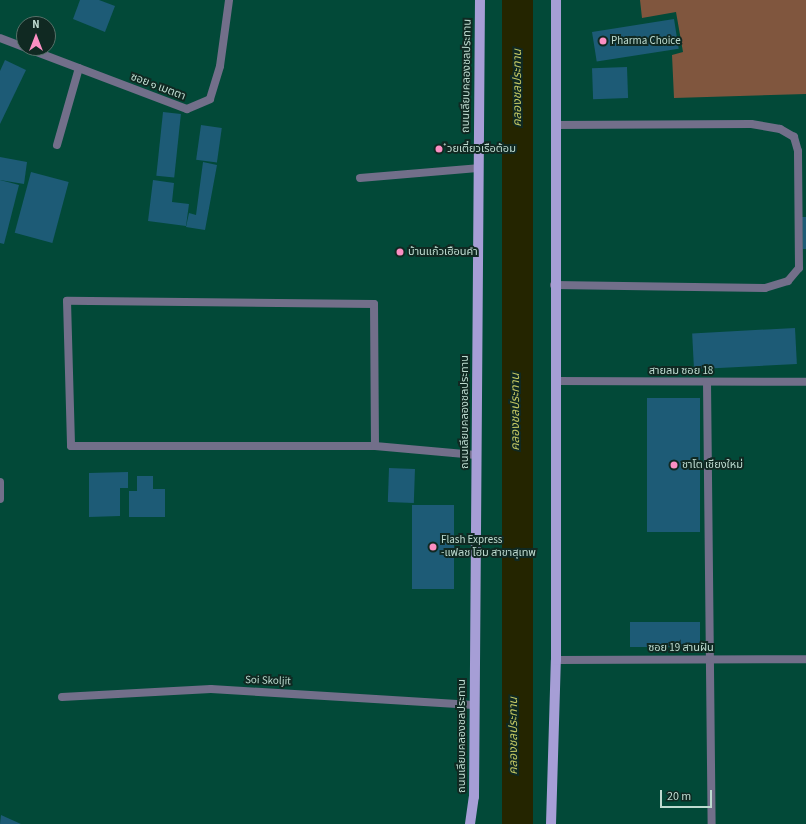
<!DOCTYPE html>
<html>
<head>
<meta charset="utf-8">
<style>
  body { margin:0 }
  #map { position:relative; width:806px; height:824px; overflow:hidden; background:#024938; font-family:"Source Sans 3","Noto Sans Thai",sans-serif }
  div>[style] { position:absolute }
  .green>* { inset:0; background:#80563e }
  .water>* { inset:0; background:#242500; transform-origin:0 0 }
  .building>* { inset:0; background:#1d5b76; transform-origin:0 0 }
  .lane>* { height:8px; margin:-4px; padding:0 4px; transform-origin:4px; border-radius:4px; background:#726f8a }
  .street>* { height:8px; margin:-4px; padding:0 4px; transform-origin:4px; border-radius:4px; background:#726f8a }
  .primary>* { height:10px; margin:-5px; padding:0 5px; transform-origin:5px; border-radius:5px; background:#a69ed6 }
  .dots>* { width:11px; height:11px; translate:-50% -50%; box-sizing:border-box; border:2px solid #102922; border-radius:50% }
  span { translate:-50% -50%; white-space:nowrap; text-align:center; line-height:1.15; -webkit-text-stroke:4px #102922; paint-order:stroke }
  .poi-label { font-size:11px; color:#bedbd0 }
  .left { translate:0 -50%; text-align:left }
  .street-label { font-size:11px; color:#bedbd0 }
  .water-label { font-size:12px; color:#c4c863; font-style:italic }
  .north { position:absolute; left:16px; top:16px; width:40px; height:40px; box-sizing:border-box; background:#102922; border:1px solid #567068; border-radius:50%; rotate:0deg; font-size:11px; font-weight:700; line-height:16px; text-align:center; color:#bedbd0 }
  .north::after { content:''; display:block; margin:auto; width:14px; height:18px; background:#fc8fc3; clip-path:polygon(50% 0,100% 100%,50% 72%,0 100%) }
  .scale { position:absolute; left:660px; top:790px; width:52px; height:18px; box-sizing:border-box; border:2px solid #bedbd0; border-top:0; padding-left:5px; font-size:12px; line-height:14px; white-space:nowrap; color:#bedbd0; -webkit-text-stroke:3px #102922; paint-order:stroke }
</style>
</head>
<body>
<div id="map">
  <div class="green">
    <i style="clip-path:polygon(640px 0,806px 0,806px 94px,674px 98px,672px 55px,683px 52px,676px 12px,642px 18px)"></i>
  </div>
  <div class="water">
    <i style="left:502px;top:0;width:31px;height:824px"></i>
  </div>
  <div class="building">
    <i style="clip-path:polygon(80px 0,99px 0,115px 6px,105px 32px,73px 19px)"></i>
    <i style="left:674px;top:19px;width:30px;height:83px;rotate:81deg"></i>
    <i style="clip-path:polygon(5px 60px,26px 70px,0 124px,0 71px)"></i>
    <i style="left:627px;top:67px;width:31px;height:35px;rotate:88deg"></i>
    <i style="left:163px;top:112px;width:18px;height:64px;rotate:6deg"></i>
    <i style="left:201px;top:125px;width:21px;height:35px;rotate:8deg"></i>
    <i style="clip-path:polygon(0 157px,27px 162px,24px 184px,0 180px)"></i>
    <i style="clip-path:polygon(203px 162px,217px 165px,205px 230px,186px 227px,189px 213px,196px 215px)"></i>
    <i style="left:31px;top:172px;width:39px;height:63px;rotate:15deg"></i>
    <i style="clip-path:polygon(0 180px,19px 185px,4px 244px,0 243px)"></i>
    <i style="clip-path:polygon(153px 180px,174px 183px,172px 202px,189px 204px,186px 226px,148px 221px)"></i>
    <i style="clip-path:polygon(802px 217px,806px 217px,806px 249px,803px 249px)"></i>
    <i style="left:795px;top:328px;width:36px;height:103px;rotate:87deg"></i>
    <i style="left:700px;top:398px;width:134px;height:53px;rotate:90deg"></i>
    <i style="left:389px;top:468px;width:26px;height:34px;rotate:2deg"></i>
    <i style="clip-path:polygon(128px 472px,128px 488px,120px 488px,120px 516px,89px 517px,89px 473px)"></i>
    <i style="clip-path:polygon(137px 476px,153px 476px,153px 489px,165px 489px,165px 517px,129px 517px,129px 491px,137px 491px)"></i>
    <i style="left:412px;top:505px;width:42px;height:84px"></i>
    <i style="left:700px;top:622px;width:25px;height:70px;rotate:90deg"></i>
    <i style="clip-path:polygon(1px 815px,21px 824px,0 824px)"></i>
  </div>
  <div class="lane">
    <i style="left:57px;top:145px;width:80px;rotate:-74.1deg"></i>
    <i style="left:554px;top:285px;width:211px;rotate:0.8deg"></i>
    <i style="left:765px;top:288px;width:24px;rotate:-17deg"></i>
    <i style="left:788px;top:281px;width:17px;rotate:-50deg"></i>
    <i style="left:799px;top:268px;width:117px;rotate:-90.5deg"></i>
    <i style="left:798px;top:151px;width:15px;rotate:-106deg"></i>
    <i style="left:794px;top:137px;width:16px;rotate:-150deg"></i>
    <i style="left:780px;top:129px;width:29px;rotate:-170deg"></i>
    <i style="left:751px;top:124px;width:196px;rotate:179.7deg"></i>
    <i style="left:62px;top:697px;width:149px;rotate:-3.1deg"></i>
    <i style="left:211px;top:689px;width:263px;rotate:3.5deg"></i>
  </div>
  <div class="street">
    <i style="left:0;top:38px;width:26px;rotate:21deg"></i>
    <i style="left:26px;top:48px;width:172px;rotate:20.8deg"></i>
    <i style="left:187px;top:109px;width:25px;rotate:-23deg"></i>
    <i style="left:210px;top:99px;width:34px;rotate:-73deg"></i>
    <i style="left:220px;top:66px;width:67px;rotate:-82.2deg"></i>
    <i style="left:360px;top:178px;width:118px;rotate:-4.8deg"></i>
    <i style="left:556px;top:381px;width:250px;rotate:0.2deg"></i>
    <i style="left:707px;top:382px;width:442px;rotate:89.4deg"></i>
    <i style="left:375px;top:446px;width:142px;rotate:-90.4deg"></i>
    <i style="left:374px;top:304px;width:307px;rotate:-179.4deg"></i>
    <i style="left:67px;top:301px;width:145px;rotate:88.4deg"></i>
    <i style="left:71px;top:446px;width:304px"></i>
    <i style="left:375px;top:446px;width:101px;rotate:5.1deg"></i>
    <i style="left:0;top:482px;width:17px;rotate:90deg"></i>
    <i style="left:556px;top:660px;width:250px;rotate:-0.2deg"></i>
  </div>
  <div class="primary">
    <i style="left:470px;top:824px;width:27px;rotate:-82deg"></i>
    <i style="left:474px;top:797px;width:797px;rotate:-89.57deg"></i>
    <i style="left:551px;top:824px;width:164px;rotate:-88.3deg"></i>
    <i style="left:556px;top:660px;width:660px;rotate:-90deg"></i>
  </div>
  <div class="dots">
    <i style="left:603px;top:41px;background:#fc8fc3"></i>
    <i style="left:439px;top:149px;background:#fc8fc3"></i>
    <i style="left:400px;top:252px;background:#fc8fc3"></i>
    <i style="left:674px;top:465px;background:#fc8fc3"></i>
    <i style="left:433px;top:547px;background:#fc8fc3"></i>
  </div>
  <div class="poi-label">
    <span class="left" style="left:611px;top:41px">Pharma Choice</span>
    <span class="left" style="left:447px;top:149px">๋วยเตี๋ยวเรือต้อม</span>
    <span class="left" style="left:408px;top:252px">บ้านแก้วเฮือนคำ</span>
    <span class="left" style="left:682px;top:465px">ชาโต เชียงใหม่</span>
    <span class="left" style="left:441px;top:547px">Flash Express<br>-แฟลช โฮม สาขาสุเทพ</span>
  </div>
  <div class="street-label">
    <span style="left:467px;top:76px;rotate:-89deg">ถนนเลียบคลองชลประทาน</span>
    <span style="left:158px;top:87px;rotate:21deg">ซอย ๑ เมตตา</span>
    <span style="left:681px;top:371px">สายลม ซอย 18</span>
    <span style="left:465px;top:412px;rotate:-90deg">ถนนเลียบคลองชลประทาน</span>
    <span style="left:681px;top:648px">ซอย 19 สานฝัน</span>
    <span style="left:268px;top:681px;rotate:2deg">Soi Skoljit</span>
    <span style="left:462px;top:736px;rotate:-90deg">ถนนเลียบคลองชลประทาน</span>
  </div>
  <div class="water-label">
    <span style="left:518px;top:88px;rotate:-90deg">คลองชลประทาน</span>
    <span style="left:516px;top:412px;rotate:-90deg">คลองชลประทาน</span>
    <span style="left:514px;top:736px;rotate:-90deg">คลองชลประทาน</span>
  </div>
  <div class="north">N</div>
  <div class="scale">20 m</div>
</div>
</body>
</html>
